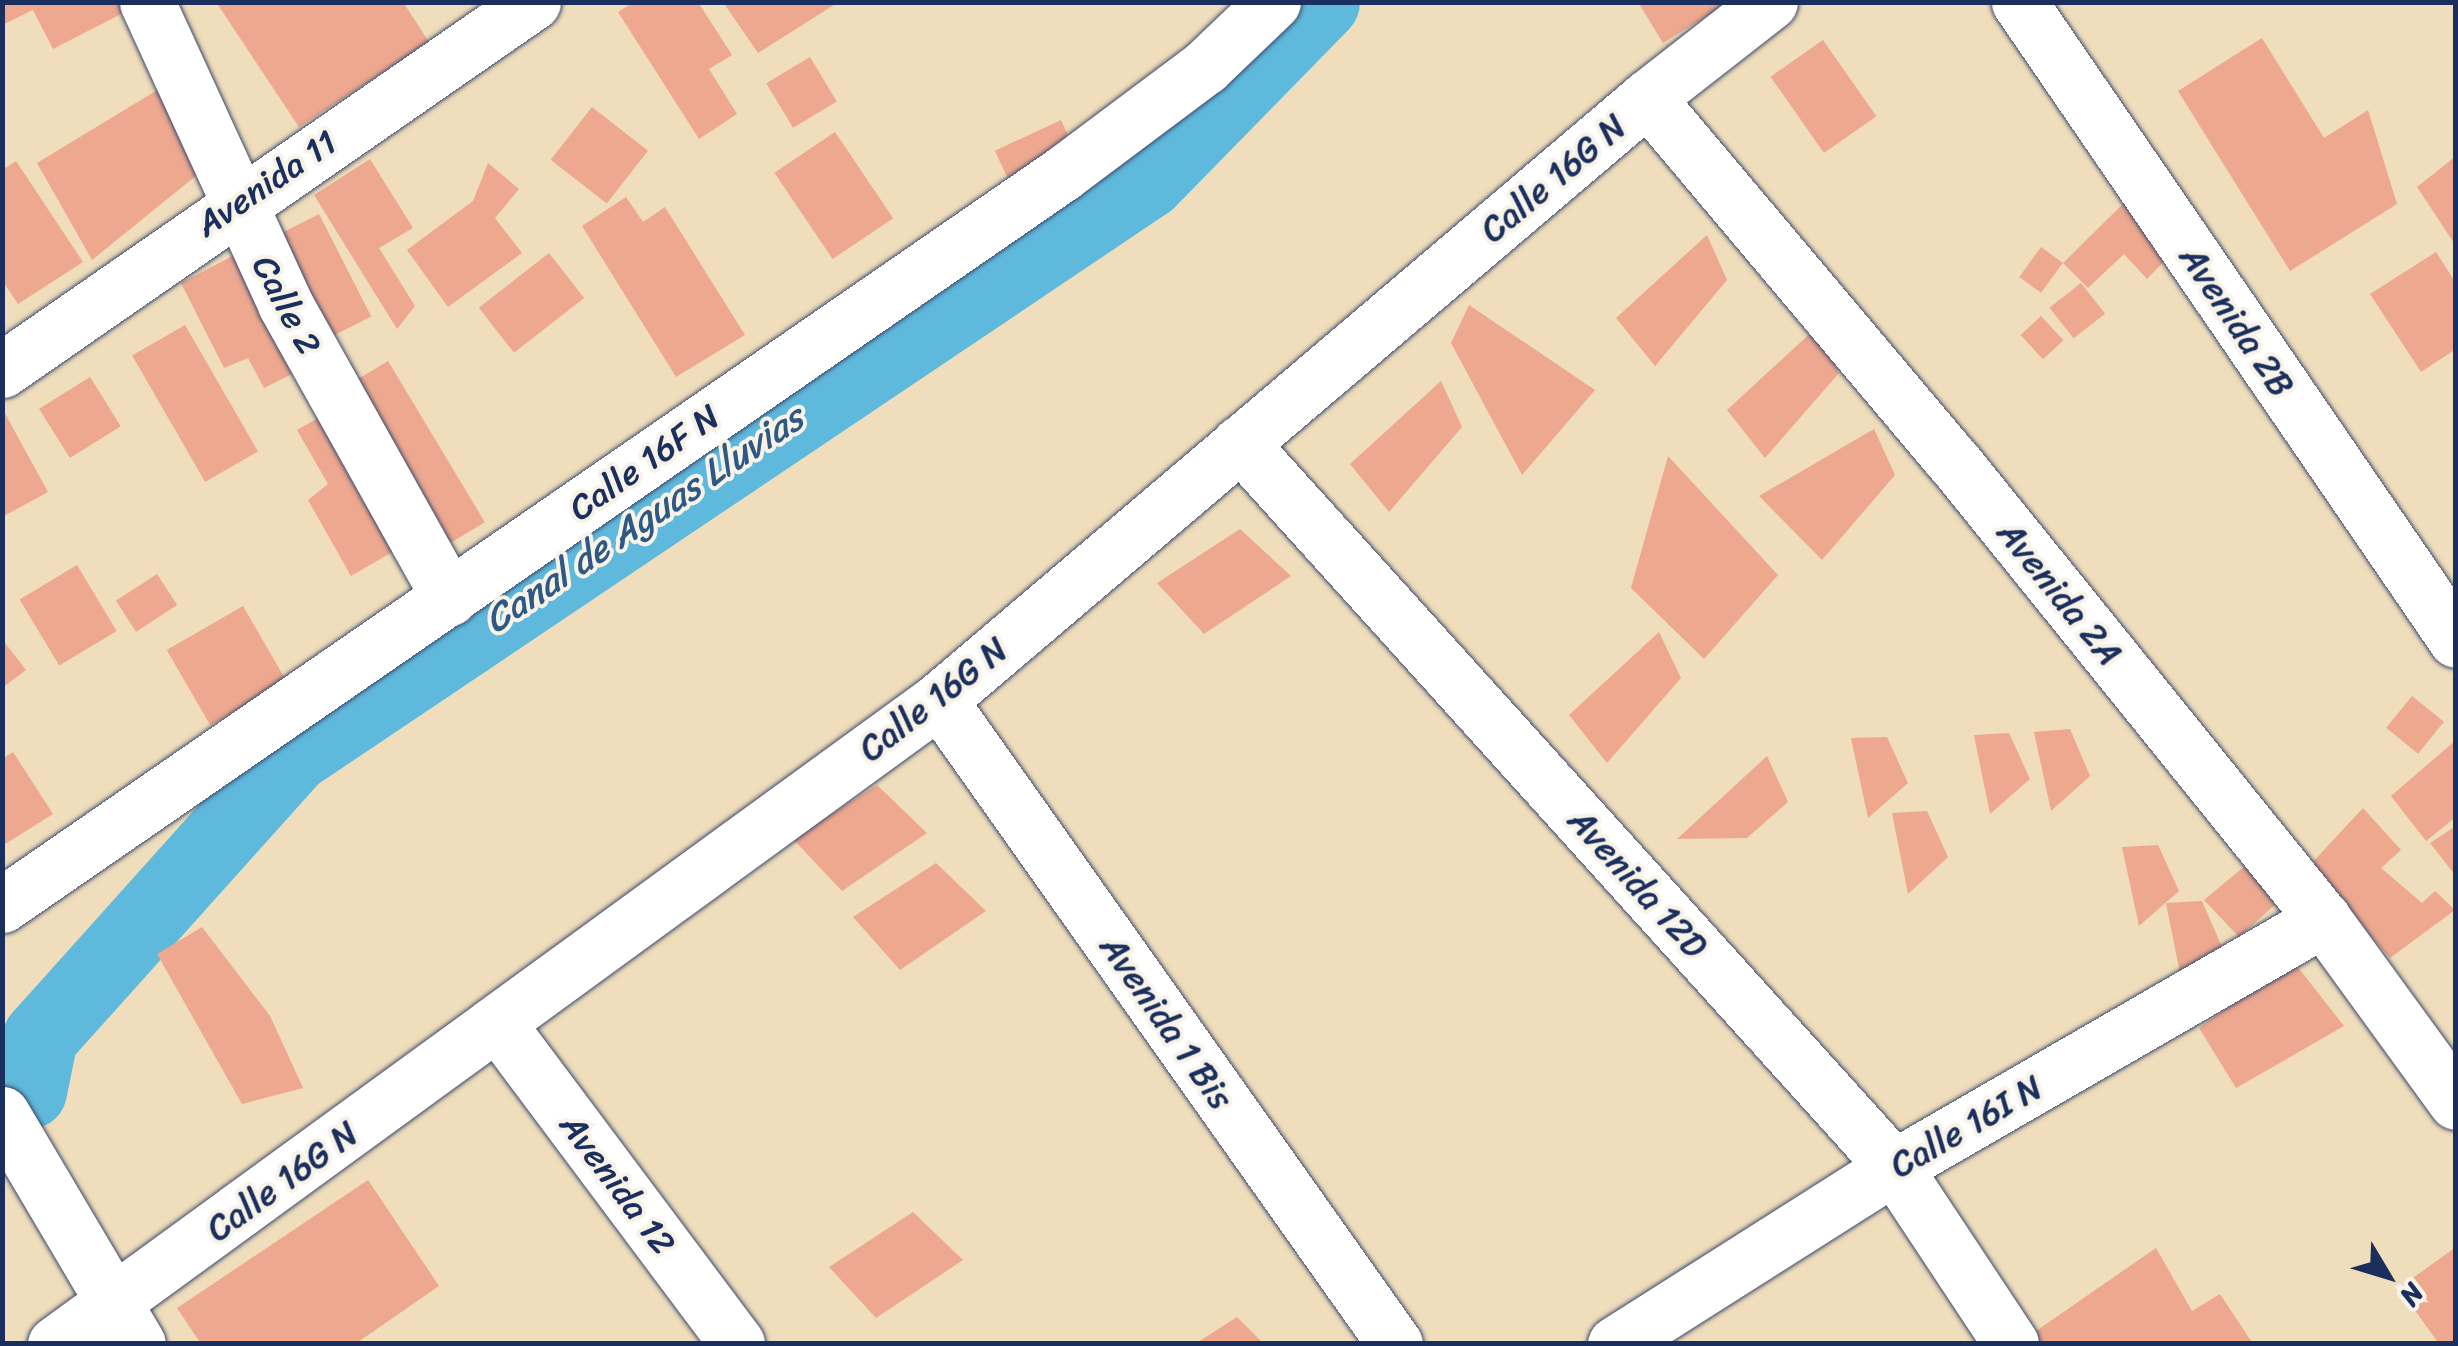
<!DOCTYPE html>
<html>
<head>
<meta charset="utf-8">
<style>
  body { margin:0 }
  #map { position:relative; width:2458px; height:1346px; overflow:hidden; background:#efddbb; font-family:Sriracha,sans-serif }
  div>[style] { position:absolute }
  .canal>* { height:75px; margin:-37.5px; padding:0 37.5px; transform-origin:37.5px; border-radius:37.5px; background:#5fb9dc }
  .building>* { inset:0; background:#eda88f; transform-origin:0 0 }
  .roads { filter:drop-shadow(0 0 2px #3b496c) drop-shadow(0 0 2px #3b496c) }
  .minor>* { height:55px; margin:-27.5px; padding:0 27.5px; transform-origin:27.5px; border-radius:27.5px; background:#fff }
  span { translate:-50% -50%; white-space:nowrap; text-align:center; line-height:1.15; -webkit-text-stroke:8px #f7f3e8; paint-order:stroke }
  .street-label { font-size:35px; color:#1b2f5e }
  .water-label { font-size:38px; color:#2f5884; font-style:italic }
  .frame { position:absolute; inset:0; border:5px solid #1b2f5e; pointer-events:none }
  .north { position:absolute; left:2338px; top:1226px; width:100px; height:100px; -webkit-text-stroke:8px #f7f3e8; paint-order:stroke; rotate:128deg; font-size:28px; font-weight:700; line-height:40px; text-align:center; color:#1b2f5e }
  .north::after { content:''; display:block; margin:auto; width:35px; height:45px; background:#1b2f5e; clip-path:polygon(50% 0,100% 100%,50% 72%,0 100%) }
</style>
</head>
<body>
<div id="map">
  <div class="canal">
    <i style="left:29px;top:1091px;width:55px;rotate:-78.5deg"></i>
    <i style="left:40px;top:1037px;width:379px;rotate:-48.1deg"></i>
    <i style="left:293px;top:755px;width:1029px;rotate:-33.91deg"></i>
    <i style="left:1147px;top:181px;width:250px;rotate:-45.6deg"></i>
  </div>
  <div class="building">
    <i style="clip-path:polygon(2px 2px,120px 2px,125px 12px,53px 49px,33px 10px,2px 25px)"></i>
    <i style="clip-path:polygon(216px 2px,403px 2px,429px 42px,299px 127px)"></i>
    <i style="clip-path:polygon(634px 2px,698px 2px,732px 55px,709px 69px,737px 114px,699px 139px,618px 12px)"></i>
    <i style="clip-path:polygon(723px 2px,837px 2px,837px 3px,758px 53px)"></i>
    <i style="clip-path:polygon(1638px 2px,1729px 2px,1663px 43px)"></i>
    <i style="clip-path:polygon(2262px 38px,2324px 138px,2368px 110px,2397px 204px,2290px 271px,2178px 91px)"></i>
    <i style="left:1823px;top:40px;width:93px;height:64px;rotate:55deg"></i>
    <i style="left:810px;top:57px;width:52px;height:51px;rotate:59deg"></i>
    <i style="clip-path:polygon(164px 86px,208px 166px,92px 260px,37px 163px)"></i>
    <i style="left:592px;top:107px;width:71px;height:67px;rotate:38deg"></i>
    <i style="left:1061px;top:120px;width:33px;height:73px;rotate:65deg"></i>
    <i style="left:835px;top:132px;width:104px;height:73px;rotate:56deg"></i>
    <i style="clip-path:polygon(2456px 156px,2456px 246px,2417px 187px)"></i>
    <i style="clip-path:polygon(370px 159px,413px 228px,379px 248px,415px 306px,397px 329px,314px 195px)"></i>
    <i style="clip-path:polygon(16px 161px,83px 262px,18px 304px,2px 280px,2px 170px)"></i>
    <i style="clip-path:polygon(488px 163px,519px 189px,495px 218px,522px 253px,448px 307px,407px 250px,473px 201px)"></i>
    <i style="clip-path:polygon(626px 197px,643px 222px,665px 207px,745px 335px,676px 377px,582px 226px)"></i>
    <i style="clip-path:polygon(2128px 199px,2176px 249px,2147px 279px,2124px 254px,2088px 288px,2063px 263px)"></i>
    <i style="left:319px;top:214px;width:115px;height:64px;rotate:63deg"></i>
    <i style="clip-path:polygon(1707px 235px,1727px 280px,1655px 366px,1616px 318px)"></i>
    <i style="left:2041px;top:247px;width:27px;height:37px;rotate:36deg"></i>
    <i style="clip-path:polygon(246px 249px,302px 369px,264px 388px,248px 358px,224px 368px,181px 283px)"></i>
    <i style="clip-path:polygon(2436px 252px,2456px 283px,2456px 349px,2421px 372px,2370px 294px)"></i>
    <i style="left:549px;top:253px;width:57px;height:89px;rotate:52deg"></i>
    <i style="left:2081px;top:283px;width:39px;height:40px;rotate:52deg"></i>
    <i style="clip-path:polygon(1469px 305px,1595px 390px,1522px 475px,1451px 343px)"></i>
    <i style="left:2041px;top:316px;width:33px;height:28px;rotate:47deg"></i>
    <i style="left:185px;top:325px;width:146px;height:61px;rotate:60deg"></i>
    <i style="clip-path:polygon(1817px 327px,1839px 373px,1765px 458px,1727px 410px)"></i>
    <i style="left:388px;top:361px;width:188px;height:53px;rotate:59deg"></i>
    <i style="left:90px;top:377px;width:58px;height:60px;rotate:58deg"></i>
    <i style="clip-path:polygon(1441px 381px,1462px 427px,1389px 512px,1350px 464px)"></i>
    <i style="clip-path:polygon(337px 407px,413px 540px,351px 576px,308px 500px,328px 484px,297px 430px)"></i>
    <i style="clip-path:polygon(2px 408px,48px 492px,2px 517px)"></i>
    <i style="clip-path:polygon(1874px 429px,1895px 475px,1822px 560px,1759px 496px)"></i>
    <i style="clip-path:polygon(1668px 456px,1778px 575px,1704px 659px,1631px 588px)"></i>
    <i style="clip-path:polygon(1240px 529px,1291px 576px,1204px 634px,1157px 583px)"></i>
    <i style="left:77px;top:565px;width:77px;height:67px;rotate:59deg"></i>
    <i style="left:157px;top:574px;width:37px;height:49px;rotate:57deg"></i>
    <i style="left:243px;top:606px;width:87px;height:88px;rotate:60deg"></i>
    <i style="clip-path:polygon(1659px 632px,1681px 678px,1607px 763px,1569px 715px)"></i>
    <i style="clip-path:polygon(2px 639px,26px 670px,2px 688px)"></i>
    <i style="left:2412px;top:696px;width:41px;height:41px;rotate:39deg"></i>
    <i style="clip-path:polygon(2070px 729px,2090px 776px,2051px 811px,2034px 732px)"></i>
    <i style="clip-path:polygon(2009px 733px,2030px 779px,1990px 814px,1974px 735px)"></i>
    <i style="clip-path:polygon(1887px 737px,1908px 783px,1868px 818px,1851px 738px)"></i>
    <i style="clip-path:polygon(2456px 740px,2456px 817px,2426px 841px,2391px 796px)"></i>
    <i style="clip-path:polygon(13px 752px,53px 814px,2px 846px,2px 759px)"></i>
    <i style="clip-path:polygon(1767px 756px,1788px 802px,1747px 838px,1677px 839px)"></i>
    <i style="clip-path:polygon(877px 785px,927px 833px,842px 891px,793px 839px)"></i>
    <i style="clip-path:polygon(2363px 808px,2401px 850px,2381px 868px,2422px 903px,2435px 891px,2455px 910px,2390px 958px,2310px 865px)"></i>
    <i style="clip-path:polygon(1927px 811px,1948px 857px,1908px 894px,1892px 813px)"></i>
    <i style="clip-path:polygon(2456px 826px,2456px 876px,2430px 843px)"></i>
    <i style="clip-path:polygon(2158px 845px,2179px 891px,2139px 926px,2122px 847px)"></i>
    <i style="clip-path:polygon(2258px 855px,2278px 902px,2239px 937px,2204px 900px)"></i>
    <i style="clip-path:polygon(936px 863px,986px 911px,900px 970px,853px 917px)"></i>
    <i style="clip-path:polygon(2202px 901px,2222px 947px,2182px 983px,2166px 903px)"></i>
    <i style="clip-path:polygon(202px 927px,270px 1016px,303px 1088px,242px 1104px,157px 954px)"></i>
    <i style="clip-path:polygon(2293px 961px,2344px 1026px,2236px 1088px,2199px 1028px)"></i>
    <i style="clip-path:polygon(368px 1180px,439px 1286px,355px 1344px,201px 1344px,177px 1308px)"></i>
    <i style="clip-path:polygon(913px 1212px,963px 1260px,876px 1318px,829px 1267px)"></i>
    <i style="clip-path:polygon(2456px 1247px,2456px 1343px,2439px 1344px,2399px 1288px)"></i>
    <i style="clip-path:polygon(2156px 1248px,2192px 1311px,2220px 1294px,2253px 1344px,2017px 1344px)"></i>
    <i style="clip-path:polygon(1237px 1317px,1264px 1344px,1195px 1344px)"></i>
  </div>
  <div class="roads">
    <div class="minor">
      <i style="left:147px;top:2px;width:332px;rotate:65.4deg"></i>
      <i style="left:285px;top:304px;width:337px;rotate:60.8deg"></i>
      <i style="left:2019px;top:2px;width:773px;rotate:55.59deg"></i>
      <i style="left:1647px;top:98px;width:476px;rotate:49.9deg"></i>
      <i style="left:1954px;top:462px;width:587px;rotate:51.08deg"></i>
      <i style="left:2323px;top:919px;width:226px;rotate:54deg"></i>
      <i style="left:2px;top:370px;width:646px;rotate:-34.72deg"></i>
      <i style="left:1240px;top:443px;width:976px;rotate:47.91deg"></i>
      <i style="left:1894px;top:1167px;width:212px;rotate:56.5deg"></i>
      <i style="left:939px;top:700px;width:789px;rotate:54.7deg"></i>
      <i style="left:2px;top:905px;width:1288px;rotate:-34.59deg"></i>
      <i style="left:1062px;top:174px;width:179px;rotate:-36.8deg"></i>
      <i style="left:1205px;top:67px;width:94px;rotate:-43.7deg"></i>
      <i style="left:498px;top:1024px;width:399px;rotate:53.2deg"></i>
      <i style="left:2px;top:1114px;width:267px;rotate:59.4deg"></i>
      <i style="left:55px;top:1344px;width:1094px;rotate:-36.07deg"></i>
      <i style="left:939px;top:700px;width:929px;rotate:-40.37deg"></i>
      <i style="left:1647px;top:98px;width:156px;rotate:-38deg"></i>
      <i style="left:1615px;top:1344px;width:330px;rotate:-32.4deg"></i>
      <i style="left:1894px;top:1167px;width:496px;rotate:-30deg"></i>
    </div>
  </div>
  <div class="street-label">
    <span style="left:1553px;top:178px;rotate:-40deg">Calle 16G N</span>
    <span style="left:266px;top:183px;rotate:-34deg">Avenida 11</span>
    <span style="left:287px;top:305px;rotate:62deg">Calle 2</span>
    <span style="left:2237px;top:321px;rotate:56deg">Avenida 2B</span>
    <span style="left:644px;top:462px;rotate:-35deg">Calle 16F N</span>
    <span style="left:2060px;top:593px;rotate:51deg">Avenida 2A</span>
    <span style="left:933px;top:699px;rotate:-38deg">Calle 16G N</span>
    <span style="left:1638px;top:883px;rotate:48deg">Avenida 12D</span>
    <span style="left:1167px;top:1022px;rotate:55deg">Avenida 1 Bis</span>
    <span style="left:1966px;top:1126px;rotate:-30deg">Calle 16I N</span>
    <span style="left:282px;top:1181px;rotate:-36deg">Calle 16G N</span>
    <span style="left:618px;top:1184px;rotate:53deg">Avenida 12</span>
  </div>
  <div class="water-label">
    <span style="left:644px;top:519px;rotate:-34deg">Canal de Aguas Lluvias</span>
  </div>
  <div class="frame"></div>
  <div class="north">N</div>
</div>
</body>
</html>
